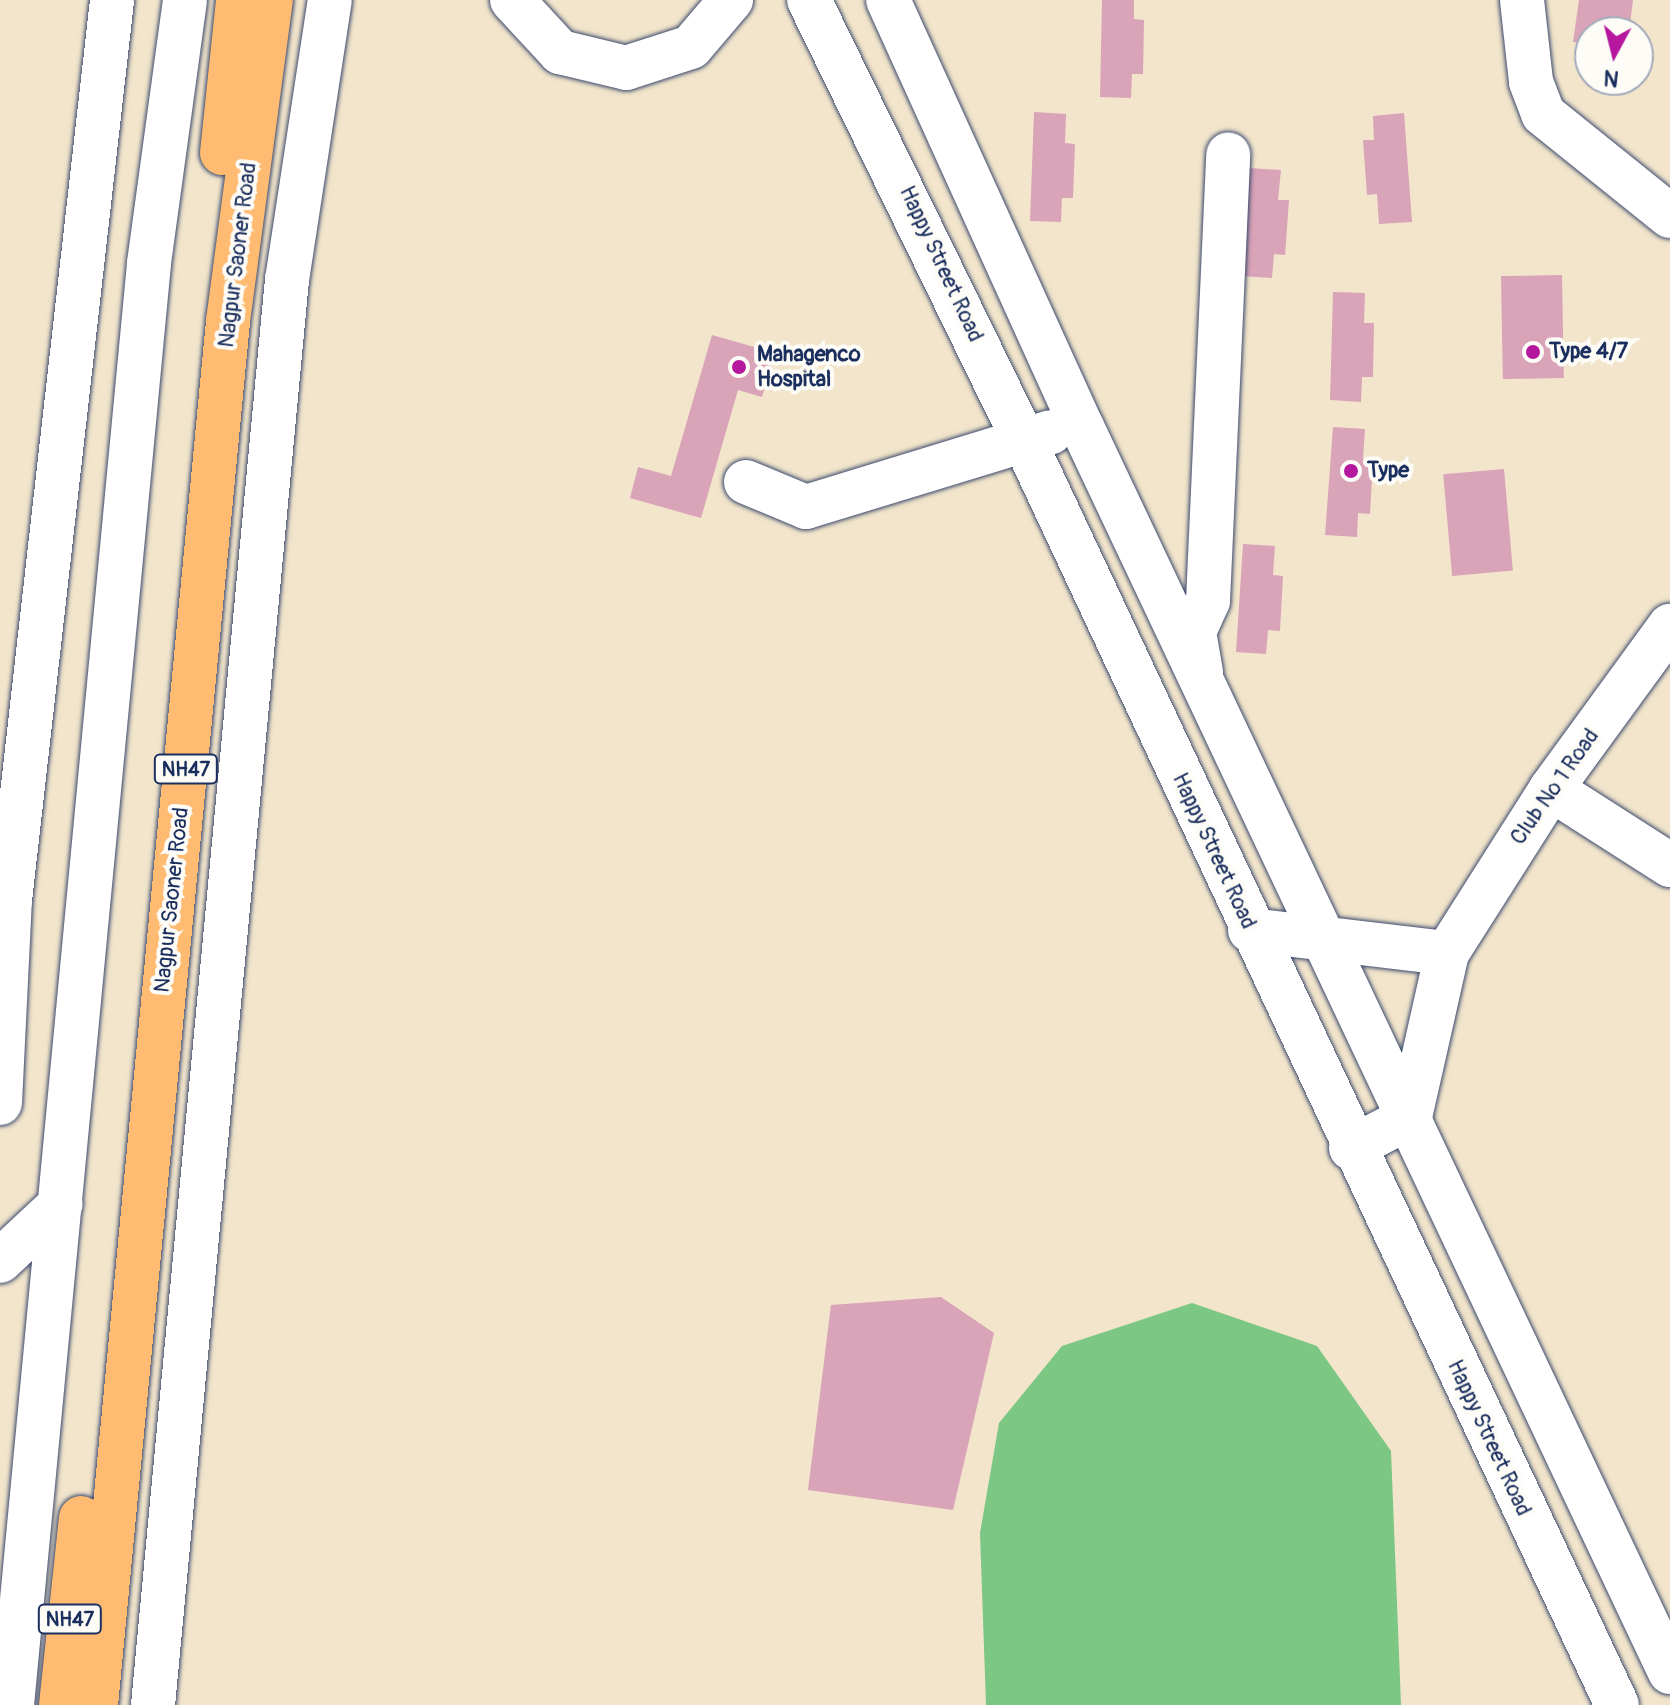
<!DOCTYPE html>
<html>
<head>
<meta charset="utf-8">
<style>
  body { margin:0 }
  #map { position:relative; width:1670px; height:1705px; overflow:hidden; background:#f2e5cb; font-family:Pangolin,sans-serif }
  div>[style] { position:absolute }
  .green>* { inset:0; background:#7cc784 }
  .building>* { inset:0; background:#d9a3b8; transform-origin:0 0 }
  .roads { filter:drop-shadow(0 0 2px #3b4a6e) drop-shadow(0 0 2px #3b4a6e) }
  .minor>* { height:44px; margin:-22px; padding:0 22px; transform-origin:22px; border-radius:22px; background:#fff }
  .highway>* { height:44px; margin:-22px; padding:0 22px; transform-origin:22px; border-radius:22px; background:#ffbb71 }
  .dots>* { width:22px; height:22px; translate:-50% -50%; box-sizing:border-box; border:4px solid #fdfcf7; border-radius:50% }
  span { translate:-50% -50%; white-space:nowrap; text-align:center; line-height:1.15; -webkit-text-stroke:8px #fdfcf7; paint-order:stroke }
  .shield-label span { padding:2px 6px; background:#fdfcf7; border:2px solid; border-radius:6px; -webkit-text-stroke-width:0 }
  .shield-label { font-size:20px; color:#1b2f5e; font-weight:700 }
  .street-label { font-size:22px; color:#1b2f5e }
  .poi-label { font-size:22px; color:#1b2f5e; font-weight:700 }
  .left { translate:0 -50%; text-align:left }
  .north { position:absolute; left:1574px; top:16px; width:80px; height:80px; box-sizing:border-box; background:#fdfcf7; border:2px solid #a3aaba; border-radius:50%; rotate:187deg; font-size:22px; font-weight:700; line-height:32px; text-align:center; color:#1b2f5e }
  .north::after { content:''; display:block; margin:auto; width:28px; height:36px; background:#b5179e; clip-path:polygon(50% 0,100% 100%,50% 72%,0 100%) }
</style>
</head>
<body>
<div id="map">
  <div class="green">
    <i style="clip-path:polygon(1192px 1303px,1317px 1346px,1391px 1451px,1401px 1705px,986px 1705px,980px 1533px,999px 1423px,1062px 1346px)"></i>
  </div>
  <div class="building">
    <i style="clip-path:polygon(1102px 0,1134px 0,1134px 19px,1144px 20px,1143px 74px,1132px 74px,1131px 98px,1100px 97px)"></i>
    <i style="clip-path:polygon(1579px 0,1633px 0,1629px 32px,1590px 32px,1590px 44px,1573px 42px)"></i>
    <i style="clip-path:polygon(1034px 112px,1066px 114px,1065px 143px,1075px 144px,1073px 198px,1062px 198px,1061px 222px,1030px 221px)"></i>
    <i style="clip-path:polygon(1404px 113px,1412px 222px,1379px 224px,1377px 194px,1367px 195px,1363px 140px,1374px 140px,1373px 116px)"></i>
    <i style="clip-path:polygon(1248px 168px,1281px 170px,1278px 200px,1289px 200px,1285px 255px,1274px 254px,1272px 278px,1241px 276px)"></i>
    <i style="left:1562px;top:275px;width:103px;height:61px;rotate:89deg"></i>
    <i style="clip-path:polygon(1333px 292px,1365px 293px,1364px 323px,1374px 323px,1373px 377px,1362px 377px,1361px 402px,1330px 400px)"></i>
    <i style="clip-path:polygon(712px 335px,775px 353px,762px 397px,738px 390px,701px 518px,630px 498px,638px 467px,671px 476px)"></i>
    <i style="clip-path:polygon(1333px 427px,1365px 429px,1363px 459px,1373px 460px,1370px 514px,1358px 513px,1357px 537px,1325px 535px)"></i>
    <i style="left:1504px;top:469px;width:102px;height:61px;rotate:85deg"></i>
    <i style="clip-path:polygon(1243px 544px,1275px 546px,1273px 575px,1283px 576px,1280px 631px,1268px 630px,1266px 654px,1236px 652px)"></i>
    <i style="clip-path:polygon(941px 1297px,994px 1333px,953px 1510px,808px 1490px,831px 1305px)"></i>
  </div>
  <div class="roads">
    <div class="minor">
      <i style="left:512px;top:0;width:71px;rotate:47.3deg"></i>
      <i style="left:560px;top:52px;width:68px;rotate:13.6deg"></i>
      <i style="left:626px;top:68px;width:68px;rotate:-17.9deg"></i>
      <i style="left:691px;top:47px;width:62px;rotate:-49.6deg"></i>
      <i style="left:809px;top:0;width:487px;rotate:64deg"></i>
      <i style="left:1023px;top:438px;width:1399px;rotate:64.88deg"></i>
      <i style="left:888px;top:0;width:467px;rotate:65.6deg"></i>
      <i style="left:1081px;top:425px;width:1379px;rotate:64.72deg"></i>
      <i style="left:1522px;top:0;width:82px;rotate:83.7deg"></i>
      <i style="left:1531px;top:82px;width:34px;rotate:69deg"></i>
      <i style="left:1543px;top:114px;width:163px;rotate:38.8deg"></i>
      <i style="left:746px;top:482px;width:65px;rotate:22.6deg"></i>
      <i style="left:806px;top:507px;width:256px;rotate:-17deg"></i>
      <i style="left:1201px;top:672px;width:41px;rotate:-99.9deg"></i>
      <i style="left:1194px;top:632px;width:34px;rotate:-66deg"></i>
      <i style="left:1208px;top:601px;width:447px;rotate:-87.4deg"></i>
      <i style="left:1551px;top:789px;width:141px;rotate:32.6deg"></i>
      <i style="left:1250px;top:930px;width:198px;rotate:6.7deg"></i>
      <i style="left:0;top:1103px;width:203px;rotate:-87.2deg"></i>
      <i style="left:10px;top:900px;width:906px;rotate:-83.53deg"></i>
      <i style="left:1351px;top:1148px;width:67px;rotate:-27.7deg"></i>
      <i style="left:1410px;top:1117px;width:168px;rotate:-77.3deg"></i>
      <i style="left:1447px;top:953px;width:194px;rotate:-57.6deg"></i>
      <i style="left:1551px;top:789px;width:202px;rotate:-53.9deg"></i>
      <i style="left:0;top:1261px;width:83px;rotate:-43.1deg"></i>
      <i style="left:12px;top:1705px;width:1448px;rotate:-84.57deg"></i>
      <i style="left:149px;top:263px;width:265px;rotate:-82.2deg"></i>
      <i style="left:153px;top:1705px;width:1431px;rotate:-84.63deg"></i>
      <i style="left:287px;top:280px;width:283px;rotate:-81.3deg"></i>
    </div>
    <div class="highway">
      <i style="left:222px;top:153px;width:154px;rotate:-84deg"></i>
      <i style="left:61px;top:1705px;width:188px;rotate:-83.9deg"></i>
      <i style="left:96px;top:1705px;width:1390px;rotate:-84.55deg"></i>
      <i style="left:228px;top:321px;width:324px;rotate:-82.4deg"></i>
    </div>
  </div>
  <div class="dots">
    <i style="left:1533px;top:352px;background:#b5179e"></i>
    <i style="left:739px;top:367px;background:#b5179e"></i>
    <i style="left:1351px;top:471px;background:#b5179e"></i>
  </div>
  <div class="shield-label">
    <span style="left:186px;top:769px">NH47</span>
    <span style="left:70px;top:1619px">NH47</span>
  </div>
  <div class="street-label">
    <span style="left:238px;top:255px;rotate:-83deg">Nagpur Saoner Road</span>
    <span style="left:941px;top:264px;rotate:65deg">Happy Street Road</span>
    <span style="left:1555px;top:787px;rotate:-55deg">Club No 1 Road</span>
    <span style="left:1214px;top:851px;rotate:65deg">Happy Street Road</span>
    <span style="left:172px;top:900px;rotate:-84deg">Nagpur Saoner Road</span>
    <span style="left:1489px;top:1438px;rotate:65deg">Happy Street Road</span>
  </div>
  <div class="poi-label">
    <span class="left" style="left:1549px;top:352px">Type 4/7</span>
    <span class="left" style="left:757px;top:367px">Mahagenco<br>Hospital</span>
    <span class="left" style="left:1367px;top:471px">Type</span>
  </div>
  <div class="north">N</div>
</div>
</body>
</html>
